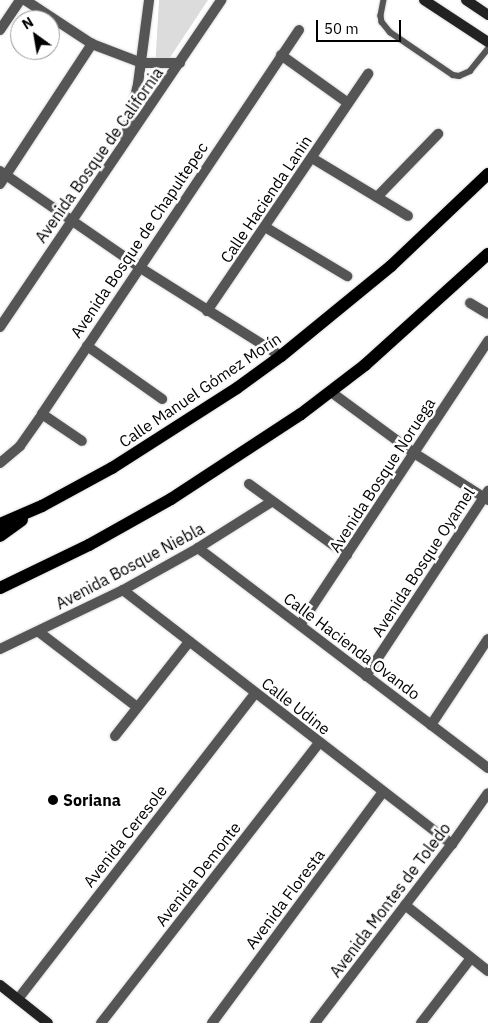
<!DOCTYPE html>
<html>
<head>
<meta charset="utf-8">
<style>
  body { margin:0 }
  #map { position:relative; width:488px; height:1023px; overflow:hidden; background:#fff; font-family:"IBM Plex Sans",sans-serif }
  div>[style] { position:absolute }
  .green>* { inset:0; background:#dcdcdc }
  .roads { filter:drop-shadow(0 0 1px #dbdbdb) drop-shadow(0 0 1px #dbdbdb) }
  .lane>* { height:5.5px; margin:-2.75px; padding:0 2.75px; transform-origin:2.75px; border-radius:2.75px; background:#555 }
  .street>* { height:10px; margin:-5px; padding:0 5px; transform-origin:5px; border-radius:5px; background:#555 }
  .secondary>* { height:10px; margin:-5px; padding:0 5px; transform-origin:5px; border-radius:5px; background:#222 }
  .primary>* { height:12px; margin:-6px; padding:0 6px; transform-origin:6px; border-radius:6px; background:#000 }
  .dots>* { width:14px; height:14px; translate:-50% -50%; box-sizing:border-box; border:2px solid #fff; border-radius:50% }
  span { translate:-50% -50%; white-space:nowrap; text-align:center; line-height:1.15; -webkit-text-stroke:5px #fff; paint-order:stroke }
  .street-label { font-size:16px; color:#000 }
  .poi-label { font-size:16px; color:#000; font-weight:700 }
  .left { translate:0 -50%; text-align:left }
  .north { position:absolute; left:10px; top:10px; width:50px; height:50px; box-sizing:border-box; background:#fff; border:1px solid #999; border-radius:50%; rotate:328deg; font-size:14px; font-weight:700; line-height:20px; text-align:center; color:#000 }
  .north::after { content:''; display:block; margin:auto; width:18px; height:22px; background:#000; clip-path:polygon(50% 0,100% 100%,50% 72%,0 100%) }
  .scale { position:absolute; left:316px; top:20px; width:85px; height:22px; box-sizing:border-box; border:2px solid #000; border-top:0; padding-left:6px; font-size:15px; line-height:18px; white-space:nowrap; color:#000; -webkit-text-stroke:4px #fff; paint-order:stroke }
</style>
</head>
<body>
<div id="map">
  <div class="green">
    <i style="clip-path:polygon(159px 0,208px 0,169px 59px,154px 87px)"></i>
  </div>
  <div class="roads">
    <div class="lane">
      <i style="left:384px;top:0;width:16px;rotate:101deg"></i>
      <i style="left:381px;top:16px;width:6px;rotate:81deg"></i>
      <i style="left:382px;top:22px;width:13px;rotate:51deg"></i>
      <i style="left:390px;top:32px;width:76px;rotate:34.3deg"></i>
      <i style="left:453px;top:75px;width:6px;rotate:9deg"></i>
      <i style="left:459px;top:76px;width:12px;rotate:-24deg"></i>
      <i style="left:470px;top:71px;width:28px;rotate:-51deg"></i>
    </div>
    <div class="street">
      <i style="left:25px;top:0;width:80px;rotate:33.3deg"></i>
      <i style="left:92px;top:44px;width:53px;rotate:20.8deg"></i>
      <i style="left:142px;top:63px;width:38px"></i>
      <i style="left:0;top:30px;width:36px;rotate:-56deg"></i>
      <i style="left:281px;top:55px;width:82px;rotate:35.6deg"></i>
      <i style="left:125px;top:137px;width:55px;rotate:-76.2deg"></i>
      <i style="left:138px;top:84px;width:85px;rotate:-82.5deg"></i>
      <i style="left:312px;top:158px;width:112px;rotate:31.1deg"></i>
      <i style="left:0;top:171px;width:169px;rotate:34.6deg"></i>
      <i style="left:139px;top:267px;width:168px;rotate:32.1deg"></i>
      <i style="left:0;top:184px;width:168px;rotate:-56.7deg"></i>
      <i style="left:377px;top:197px;width:88px;rotate:-45.9deg"></i>
      <i style="left:265px;top:227px;width:96px;rotate:30.9deg"></i>
      <i style="left:470px;top:303px;width:21px;rotate:31deg"></i>
      <i style="left:207px;top:311px;width:287px;rotate:-55.8deg"></i>
      <i style="left:0;top:327px;width:395px;rotate:-55.9deg"></i>
      <i style="left:87px;top:346px;width:92px;rotate:35.2deg"></i>
      <i style="left:331px;top:392px;width:103px;rotate:36.3deg"></i>
      <i style="left:414px;top:453px;width:88px;rotate:32.4deg"></i>
      <i style="left:42px;top:414px;width:48px;rotate:34deg"></i>
      <i style="left:0;top:463px;width:26px;rotate:-40deg"></i>
      <i style="left:20px;top:446px;width:39px;rotate:-55deg"></i>
      <i style="left:42px;top:414px;width:462px;rotate:-56.2deg"></i>
      <i style="left:249px;top:484px;width:121px;rotate:35.9deg"></i>
      <i style="left:198px;top:548px;width:364px;rotate:37.2deg"></i>
      <i style="left:123px;top:590px;width:416px;rotate:37.7deg"></i>
      <i style="left:300px;top:625px;width:341px;rotate:-56.5deg"></i>
      <i style="left:39px;top:632px;width:123px;rotate:37.4deg"></i>
      <i style="left:0;top:649px;width:136px;rotate:-25.6deg"></i>
      <i style="left:123px;top:590px;width:86px;rotate:-29.2deg"></i>
      <i style="left:198px;top:548px;width:86px;rotate:-32.2deg"></i>
      <i style="left:366px;top:676px;width:222px;rotate:-56.6deg"></i>
      <i style="left:431px;top:725px;width:103px;rotate:-56.5deg"></i>
      <i style="left:115px;top:736px;width:120px;rotate:-51.8deg"></i>
      <i style="left:405px;top:905px;width:106px;rotate:38.5deg"></i>
      <i style="left:18px;top:999px;width:387px;rotate:-52.2deg"></i>
      <i style="left:101px;top:1023px;width:355px;rotate:-52.1deg"></i>
      <i style="left:212px;top:1023px;width:287px;rotate:-53.5deg"></i>
      <i style="left:315px;top:1023px;width:225px;rotate:-52.6deg"></i>
      <i style="left:452px;top:844px;width:62px;rotate:-54.8deg"></i>
      <i style="left:421px;top:1023px;width:82px;rotate:-52.4deg"></i>
    </div>
    <div class="secondary">
      <i style="left:424px;top:0;width:77px;rotate:33.3deg"></i>
      <i style="left:466px;top:0;width:27px;rotate:34deg"></i>
      <i style="left:0;top:985px;width:61px;rotate:38.4deg"></i>
    </div>
    <div class="primary">
      <i style="left:0;top:524px;width:46px;rotate:-23.2deg"></i>
      <i style="left:42px;top:506px;width:80px;rotate:-28.5deg"></i>
      <i style="left:112px;top:468px;width:148px;rotate:-32.6deg"></i>
      <i style="left:237px;top:388px;width:54px;rotate:-36deg"></i>
      <i style="left:281px;top:356px;width:142px;rotate:-39.3deg"></i>
      <i style="left:391px;top:266px;width:134px;rotate:-43.5deg"></i>
      <i style="left:0;top:536px;width:27px;rotate:-36deg"></i>
      <i style="left:0;top:588px;width:99px;rotate:-25.8deg"></i>
      <i style="left:89px;top:545px;width:94px;rotate:-29.3deg"></i>
      <i style="left:171px;top:499px;width:155px;rotate:-33.2deg"></i>
      <i style="left:301px;top:414px;width:81px;rotate:-37.4deg"></i>
      <i style="left:365px;top:365px;width:166px;rotate:-42.1deg"></i>
    </div>
  </div>
  <div class="dots">
    <i style="left:53px;top:800px;background:#000"></i>
  </div>
  <div class="street-label">
    <span style="left:99px;top:155px;rotate:-55deg">Avenida Bosque de California</span>
    <span style="left:266px;top:199px;rotate:-56deg">Calle Hacienda Lanin</span>
    <span style="left:139px;top:240px;rotate:-56deg">Avenida Bosque de Chapultepec</span>
    <span style="left:200px;top:390px;rotate:-34deg">Calle Manuel Gómez Morín</span>
    <span style="left:382px;top:475px;rotate:-57deg">Avenida Bosque Noruega</span>
    <span style="left:423px;top:562px;rotate:-57deg">Avenida Bosque Oyamel</span>
    <span style="left:130px;top:566px;rotate:-28deg">Avenida Bosque Niebla</span>
    <span style="left:352px;top:646px;rotate:37deg">Calle Hacienda Ovando</span>
    <span style="left:296px;top:706px;rotate:38deg">Calle Udine</span>
    <span style="left:125px;top:836px;rotate:-52deg">Avenida Ceresole</span>
    <span style="left:198px;top:874px;rotate:-52deg">Avenida Demonte</span>
    <span style="left:285px;top:899px;rotate:-53deg">Avenida Floresta</span>
    <span style="left:390px;top:900px;rotate:-53deg">Avenida Montes de Toledo</span>
  </div>
  <div class="poi-label">
    <span class="left" style="left:63px;top:800px">Soriana</span>
  </div>
  <div class="north">N</div>
  <div class="scale">50 m</div>
</div>
</body>
</html>
